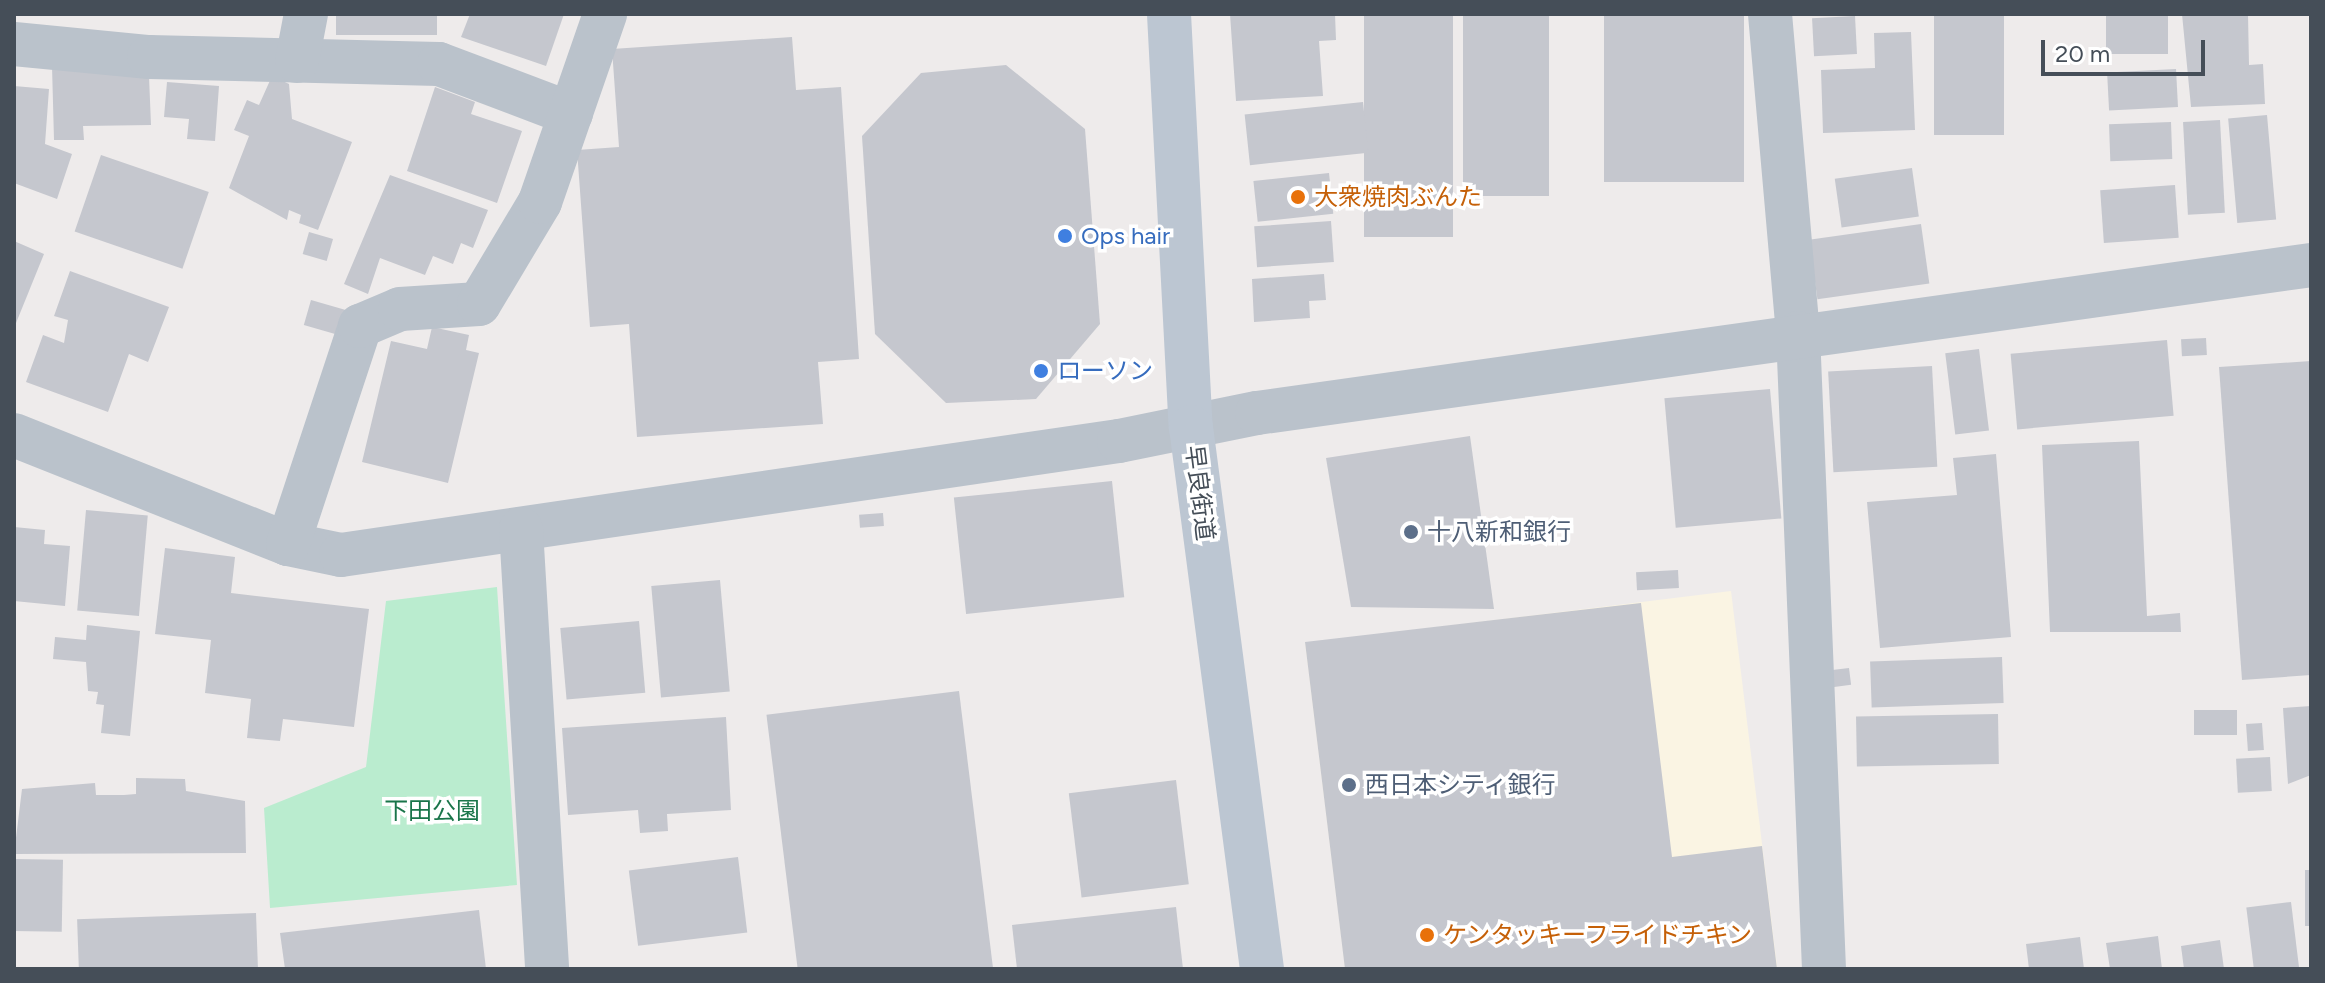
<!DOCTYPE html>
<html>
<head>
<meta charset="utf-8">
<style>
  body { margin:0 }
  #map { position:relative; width:2325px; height:983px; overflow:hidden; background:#eeebeb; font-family:Figtree,"Noto Sans JP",sans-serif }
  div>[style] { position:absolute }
  .commercial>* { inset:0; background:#faf4e3; transform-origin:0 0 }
  .green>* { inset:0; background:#baeccf }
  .building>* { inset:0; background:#c5c7ce; transform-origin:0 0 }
  .street>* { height:44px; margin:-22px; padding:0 22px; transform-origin:22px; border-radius:22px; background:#bac2cb }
  .secondary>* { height:44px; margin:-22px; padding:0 22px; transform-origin:22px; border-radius:22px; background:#bcc6d2 }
  .dots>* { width:22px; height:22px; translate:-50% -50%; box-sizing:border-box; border:4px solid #fff; border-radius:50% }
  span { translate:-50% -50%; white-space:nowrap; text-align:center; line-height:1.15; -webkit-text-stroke:7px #fff; paint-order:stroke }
  .food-label { font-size:24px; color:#c56008 }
  .left { translate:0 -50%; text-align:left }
  .shop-label { font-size:24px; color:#366cbe }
  .street-label { font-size:24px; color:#454e58 }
  .service-label { font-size:24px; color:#4e5e75 }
  .park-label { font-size:24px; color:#1a754a }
  .frame { position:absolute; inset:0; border:16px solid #454e58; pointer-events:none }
  .scale { position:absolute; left:2041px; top:40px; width:164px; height:36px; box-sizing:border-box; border:4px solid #454e58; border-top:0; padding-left:10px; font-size:24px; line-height:28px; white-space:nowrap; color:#454e58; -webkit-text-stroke:6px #fff; paint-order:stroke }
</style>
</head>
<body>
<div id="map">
  <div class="commercial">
    <i style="left:1731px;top:591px;width:381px;height:429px;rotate:83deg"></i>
  </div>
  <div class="green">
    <i style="clip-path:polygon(497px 587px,517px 885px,270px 908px,264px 808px,366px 767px,386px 601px)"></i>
  </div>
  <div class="building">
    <i style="left:336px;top:14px;width:101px;height:21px"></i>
    <i style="clip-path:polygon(470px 14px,564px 14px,546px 66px,461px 37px)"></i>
    <i style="clip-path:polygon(1230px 14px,1335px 14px,1336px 40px,1319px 41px,1323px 96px,1236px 101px)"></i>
    <i style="left:1364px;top:14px;width:89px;height:223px"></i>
    <i style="left:1463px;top:14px;width:86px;height:182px"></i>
    <i style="left:1604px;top:14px;width:140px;height:168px"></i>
    <i style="left:1934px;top:14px;width:70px;height:121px"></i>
    <i style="left:2106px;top:14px;width:62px;height:40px"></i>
    <i style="clip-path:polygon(2182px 14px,2248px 14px,2249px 65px,2263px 64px,2265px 104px,2191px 107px)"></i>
    <i style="left:1855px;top:16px;width:38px;height:43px;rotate:87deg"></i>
    <i style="clip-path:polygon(1911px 32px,1915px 130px,1823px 133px,1821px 70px,1875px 68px,1874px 33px)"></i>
    <i style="clip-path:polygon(792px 37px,796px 90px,841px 87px,859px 359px,818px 362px,823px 424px,637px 437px,629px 324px,590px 327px,577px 150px,619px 147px,612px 49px)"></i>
    <i style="clip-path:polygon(1006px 65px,1085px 129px,1100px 324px,1036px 399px,946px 403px,875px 334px,862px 136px,921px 73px)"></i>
    <i style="clip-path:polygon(52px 66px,149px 76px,151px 125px,83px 126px,84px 140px,54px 140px)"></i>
    <i style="left:2176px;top:69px;width:38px;height:69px;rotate:87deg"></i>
    <i style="clip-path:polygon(272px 76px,289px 84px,292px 119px,352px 142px,318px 230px,299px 223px,301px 215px,289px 210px,287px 220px,229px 188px,249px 136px,234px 130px,247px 100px,259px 105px)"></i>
    <i style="clip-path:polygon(167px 82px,219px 86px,215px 141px,187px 139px,189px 119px,164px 117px)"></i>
    <i style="clip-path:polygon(14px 86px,49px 89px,45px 144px,72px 154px,57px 199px,14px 183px)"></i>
    <i style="clip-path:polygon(435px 87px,475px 102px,471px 114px,522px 131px,497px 203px,407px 171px)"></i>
    <i style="left:1363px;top:102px;width:51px;height:119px;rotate:84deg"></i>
    <i style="left:2267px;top:115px;width:105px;height:39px;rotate:85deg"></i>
    <i style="left:2220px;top:120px;width:93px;height:37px;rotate:87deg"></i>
    <i style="left:2171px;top:122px;width:37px;height:62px;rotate:88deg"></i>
    <i style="left:101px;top:155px;width:114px;height:81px;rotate:19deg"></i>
    <i style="left:1912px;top:168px;width:49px;height:78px;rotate:82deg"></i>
    <i style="left:1329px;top:173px;width:41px;height:76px;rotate:84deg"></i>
    <i style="clip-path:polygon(390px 175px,488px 210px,473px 248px,461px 243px,453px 264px,433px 256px,425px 275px,380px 258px,368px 294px,344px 284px)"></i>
    <i style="left:2175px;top:185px;width:53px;height:75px;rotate:86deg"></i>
    <i style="left:1331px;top:221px;width:41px;height:77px;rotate:86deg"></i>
    <i style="left:1921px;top:224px;width:60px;height:113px;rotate:82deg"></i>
    <i style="left:309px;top:232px;width:25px;height:23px;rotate:16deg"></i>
    <i style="clip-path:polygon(14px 241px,44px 254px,14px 328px)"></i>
    <i style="clip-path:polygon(70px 271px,169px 307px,148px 362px,129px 354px,108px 412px,26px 382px,43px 335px,64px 343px,68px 320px,54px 316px)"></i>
    <i style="clip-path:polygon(1324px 274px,1326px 300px,1309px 301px,1310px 318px,1254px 322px,1252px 279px)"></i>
    <i style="left:311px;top:300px;width:37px;height:26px;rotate:16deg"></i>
    <i style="clip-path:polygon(432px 327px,469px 335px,466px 350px,479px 353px,448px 483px,362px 462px,391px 341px,427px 349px)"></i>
    <i style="left:2206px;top:338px;width:17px;height:25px;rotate:87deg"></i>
    <i style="left:2167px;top:340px;width:76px;height:157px;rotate:85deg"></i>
    <i style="left:1979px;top:349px;width:82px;height:34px;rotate:83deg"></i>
    <i style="clip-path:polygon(2311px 361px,2311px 675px,2242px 680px,2219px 367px)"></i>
    <i style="left:1932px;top:366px;width:101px;height:104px;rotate:87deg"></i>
    <i style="left:1770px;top:389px;width:130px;height:106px;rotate:85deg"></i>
    <i style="clip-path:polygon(1470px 436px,1494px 609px,1351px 607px,1326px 458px)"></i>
    <i style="clip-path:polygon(2139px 441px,2147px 616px,2180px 613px,2181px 632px,2050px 632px,2042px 445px)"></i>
    <i style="clip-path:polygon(1996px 454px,2011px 637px,1880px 648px,1867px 502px,1957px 495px,1953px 458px)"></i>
    <i style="left:1112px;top:481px;width:117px;height:159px;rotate:84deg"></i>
    <i style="left:86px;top:510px;width:62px;height:101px;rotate:5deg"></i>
    <i style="left:883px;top:513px;width:13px;height:24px;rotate:86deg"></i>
    <i style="clip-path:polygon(14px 527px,45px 530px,44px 544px,70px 546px,65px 606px,14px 601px)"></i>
    <i style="clip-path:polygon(165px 548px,235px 557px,231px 593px,369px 609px,354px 727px,283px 719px,280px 741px,247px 738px,251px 699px,205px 693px,211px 640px,155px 634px)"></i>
    <i style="left:1678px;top:570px;width:18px;height:42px;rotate:87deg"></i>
    <i style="left:720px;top:580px;width:112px;height:69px;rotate:85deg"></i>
    <i style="clip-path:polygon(1641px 603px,1672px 857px,1762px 846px,1777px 969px,1345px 969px,1305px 642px)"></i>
    <i style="left:639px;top:621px;width:72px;height:79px;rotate:85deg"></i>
    <i style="clip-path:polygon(87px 625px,140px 631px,130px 736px,101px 733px,104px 705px,96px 704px,98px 692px,88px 691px,86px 662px,53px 659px,55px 637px,86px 640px)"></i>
    <i style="left:2002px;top:657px;width:46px;height:132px;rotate:88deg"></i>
    <i style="left:1849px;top:668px;width:17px;height:19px;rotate:83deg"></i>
    <i style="left:959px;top:691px;width:280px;height:194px;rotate:83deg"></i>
    <i style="clip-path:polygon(2311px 706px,2311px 775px,2288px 784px,2283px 708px)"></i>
    <i style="left:2237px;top:710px;width:25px;height:43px;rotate:90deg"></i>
    <i style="left:1998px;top:714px;width:50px;height:142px;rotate:89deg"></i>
    <i style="clip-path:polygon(726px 717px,731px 810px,667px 814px,668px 831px,640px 833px,638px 810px,568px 815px,562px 728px)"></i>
    <i style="left:2262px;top:723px;width:27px;height:16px;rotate:86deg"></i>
    <i style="left:2270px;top:757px;width:34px;height:34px;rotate:87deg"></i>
    <i style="clip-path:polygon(136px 778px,185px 779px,186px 791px,245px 801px,246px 853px,14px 854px,22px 789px,95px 783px,96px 795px,124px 795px,136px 794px)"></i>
    <i style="left:1176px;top:780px;width:105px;height:108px;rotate:83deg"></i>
    <i style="left:738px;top:857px;width:76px;height:110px;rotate:83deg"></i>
    <i style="left:14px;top:859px;width:49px;height:72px;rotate:1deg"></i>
    <i style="left:2305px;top:870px;width:6px;height:56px"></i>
    <i style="left:2291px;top:902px;width:67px;height:45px;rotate:83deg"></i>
    <i style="clip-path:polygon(1176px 907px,1183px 969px,1017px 969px,1012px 925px)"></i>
    <i style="clip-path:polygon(479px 910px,486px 969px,285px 969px,280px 933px)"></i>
    <i style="left:256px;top:913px;width:56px;height:179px;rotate:88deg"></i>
    <i style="clip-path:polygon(2158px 936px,2162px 969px,2110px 969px,2106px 943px)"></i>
    <i style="clip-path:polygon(2080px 937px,2084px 969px,2029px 969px,2026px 944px)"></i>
    <i style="clip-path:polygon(2220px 940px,2224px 969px,2184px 969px,2181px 946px)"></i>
  </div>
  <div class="street">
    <i style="left:1770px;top:14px;width:320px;rotate:85deg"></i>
    <i style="left:1798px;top:333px;width:637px;rotate:87.66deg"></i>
    <i style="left:14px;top:44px;width:136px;rotate:5.5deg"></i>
    <i style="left:149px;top:57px;width:290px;rotate:1.4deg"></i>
    <i style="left:439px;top:64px;width:141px;rotate:20.7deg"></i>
    <i style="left:297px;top:61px;width:48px;rotate:-79.2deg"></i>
    <i style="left:14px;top:435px;width:295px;rotate:21.7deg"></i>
    <i style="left:288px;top:544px;width:54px;rotate:11.7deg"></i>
    <i style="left:341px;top:555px;width:786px;rotate:-8.34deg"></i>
    <i style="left:1119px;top:441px;width:141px;rotate:-11.5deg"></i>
    <i style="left:1257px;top:413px;width:1064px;rotate:-7.99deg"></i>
    <i style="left:521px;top:529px;width:441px;rotate:86.6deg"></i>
    <i style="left:288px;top:544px;width:230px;rotate:-71.7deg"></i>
    <i style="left:360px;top:326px;width:43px;rotate:-23deg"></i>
    <i style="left:400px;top:309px;width:79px;rotate:-3.6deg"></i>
    <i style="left:479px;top:304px;width:119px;rotate:-59.1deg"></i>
    <i style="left:540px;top:202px;width:199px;rotate:-70.9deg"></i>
  </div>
  <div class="secondary">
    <i style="left:1169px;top:14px;width:414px;rotate:87deg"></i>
    <i style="left:1191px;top:427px;width:547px;rotate:82.54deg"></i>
  </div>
  <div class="dots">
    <i style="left:1298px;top:197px;background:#e8710a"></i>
    <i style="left:1065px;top:236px;background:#3f7fe0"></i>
    <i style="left:1041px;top:371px;background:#3f7fe0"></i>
    <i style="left:1411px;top:532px;background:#5c6f8a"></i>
    <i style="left:1349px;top:785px;background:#5c6f8a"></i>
    <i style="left:1427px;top:935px;background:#e8710a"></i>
  </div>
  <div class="food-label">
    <span class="left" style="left:1314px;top:197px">大衆焼肉ぶんた</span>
    <span class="left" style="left:1443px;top:935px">ケンタッキーフライドチキン</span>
  </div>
  <div class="shop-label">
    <span class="left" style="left:1081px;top:236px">Ops hair</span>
    <span class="left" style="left:1057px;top:371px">ローソン</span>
  </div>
  <div class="street-label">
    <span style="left:1200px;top:493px;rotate:83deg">早良街道</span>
  </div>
  <div class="service-label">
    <span class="left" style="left:1427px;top:532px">十八新和銀行</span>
    <span class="left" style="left:1365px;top:785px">西日本シティ銀行</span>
  </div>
  <div class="park-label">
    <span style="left:432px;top:811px">下田公園</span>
  </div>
  <div class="frame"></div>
  <div class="scale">20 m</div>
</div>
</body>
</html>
